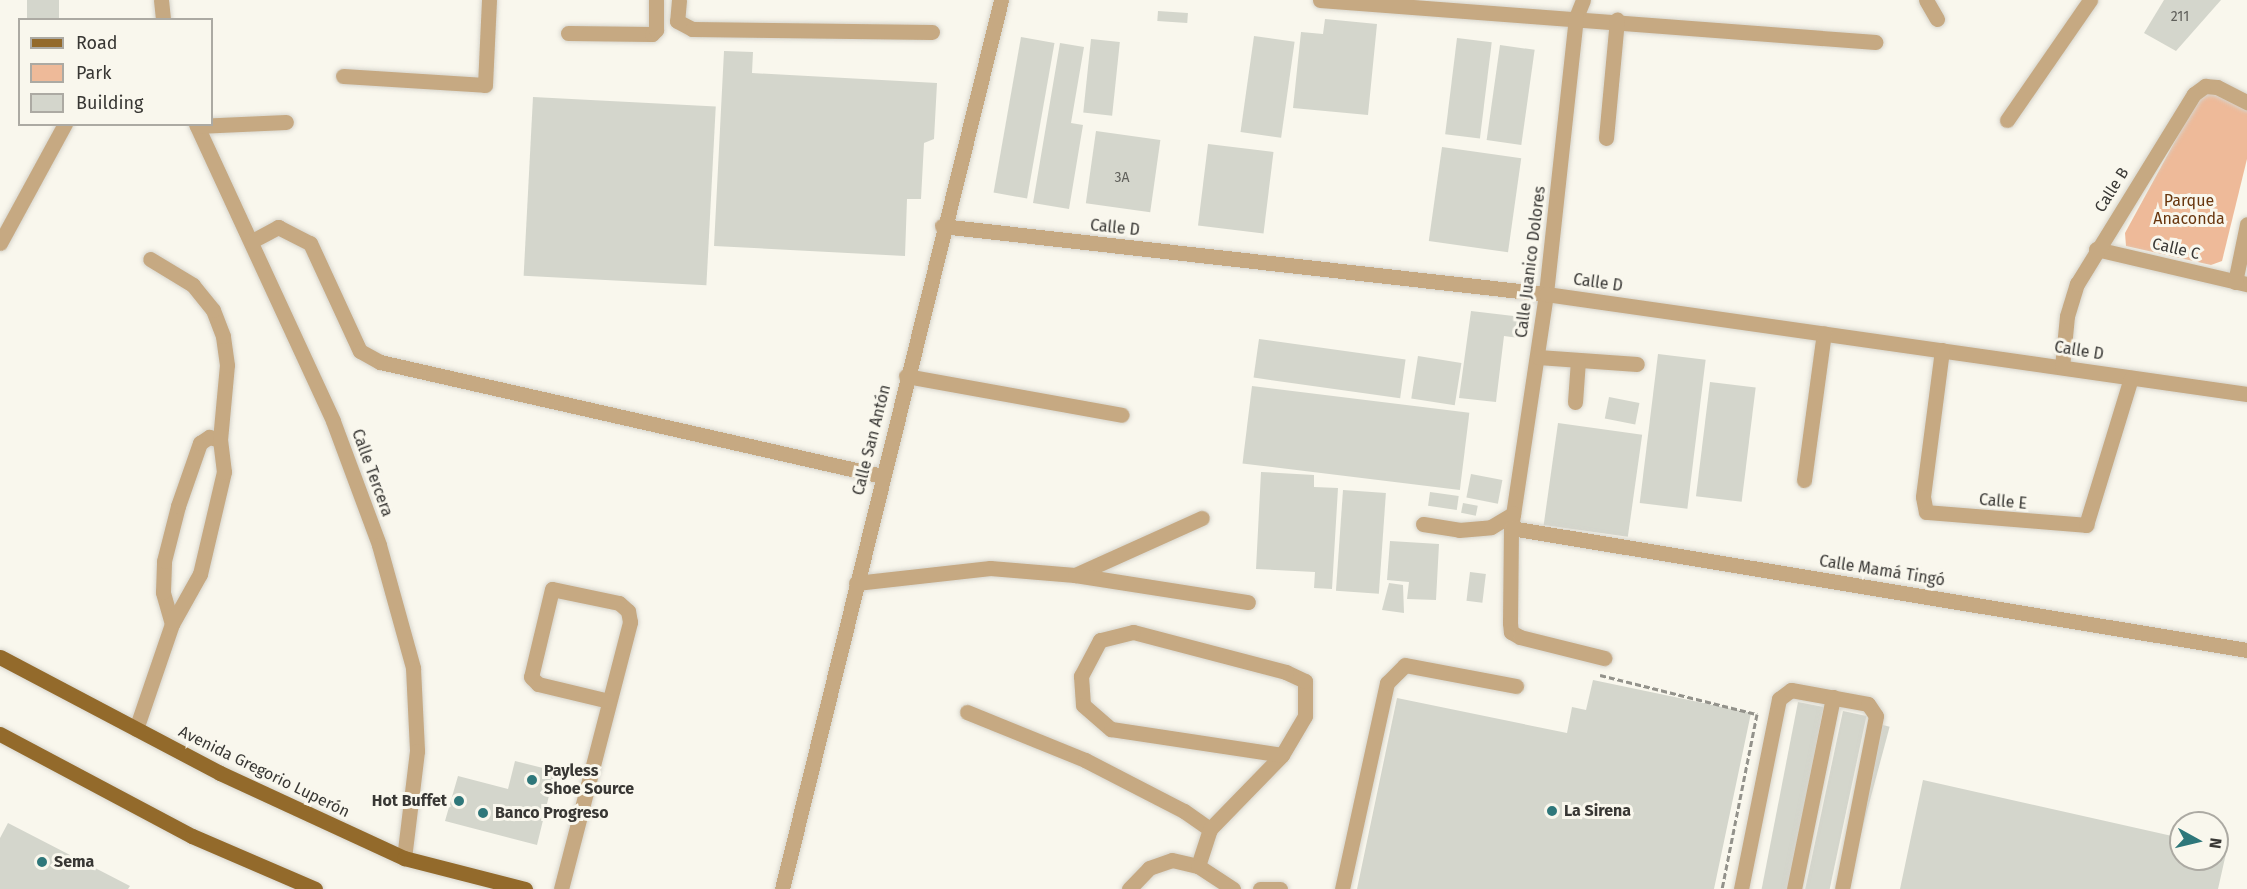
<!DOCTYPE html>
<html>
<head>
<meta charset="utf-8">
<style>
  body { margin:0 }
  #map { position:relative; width:2247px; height:889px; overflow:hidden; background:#f9f7ed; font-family:"Fira Sans",sans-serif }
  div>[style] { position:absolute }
  .green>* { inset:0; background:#eeba99 }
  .building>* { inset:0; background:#d4d6cc; transform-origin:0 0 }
  .path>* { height:3px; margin-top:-1.5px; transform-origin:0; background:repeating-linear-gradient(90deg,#93928b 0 6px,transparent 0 9px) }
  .roads { filter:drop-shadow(0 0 2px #d6d4cc) drop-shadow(0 0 2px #d6d4cc) }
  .minor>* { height:15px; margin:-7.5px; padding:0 7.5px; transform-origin:7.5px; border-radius:7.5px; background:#c6a982 }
  .major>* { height:15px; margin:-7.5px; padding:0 7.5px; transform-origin:7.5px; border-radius:7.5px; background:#936a2b }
  .dots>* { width:16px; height:16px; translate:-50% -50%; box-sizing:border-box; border:3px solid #f9f7ed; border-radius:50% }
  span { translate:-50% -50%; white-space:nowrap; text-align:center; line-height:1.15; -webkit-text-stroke:6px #f9f7ed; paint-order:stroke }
  .number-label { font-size:14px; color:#5f5f5a }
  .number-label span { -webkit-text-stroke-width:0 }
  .street-label { font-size:16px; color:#383734 }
  .park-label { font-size:16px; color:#68360e }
  .poi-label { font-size:16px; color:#383734; font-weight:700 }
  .left { translate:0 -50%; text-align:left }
  .right { translate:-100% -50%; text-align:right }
  .legend { position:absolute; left:18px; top:18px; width:195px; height:108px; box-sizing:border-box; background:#f9f7ed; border:2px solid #acaaa3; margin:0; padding:8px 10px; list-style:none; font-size:18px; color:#383734 }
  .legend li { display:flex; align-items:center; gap:12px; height:30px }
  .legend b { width:30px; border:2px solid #acaaa3 }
  .north { position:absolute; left:2169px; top:811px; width:60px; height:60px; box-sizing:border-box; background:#f9f7ed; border:2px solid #acaaa3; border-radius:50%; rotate:98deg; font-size:16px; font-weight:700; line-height:24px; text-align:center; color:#383734 }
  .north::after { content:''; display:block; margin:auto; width:21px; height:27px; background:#2e777a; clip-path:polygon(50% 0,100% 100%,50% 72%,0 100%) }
</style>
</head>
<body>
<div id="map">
  <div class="green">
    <i style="clip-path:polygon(2211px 92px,2247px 108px,2247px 159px,2222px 261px,2211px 265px,2126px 246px,2125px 233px,2198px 99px)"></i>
  </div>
  <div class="building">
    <i style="left:27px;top:0;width:32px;height:20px"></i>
    <i style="clip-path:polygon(2164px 0,2221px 0,2176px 51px,2144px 33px)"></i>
    <i style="left:1158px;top:11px;width:30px;height:10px;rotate:4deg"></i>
    <i style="clip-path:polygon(1325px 19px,1377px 24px,1368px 115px,1293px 108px,1301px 32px,1323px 34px)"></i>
    <i style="left:1254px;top:36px;width:41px;height:97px;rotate:8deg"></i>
    <i style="left:1021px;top:37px;width:34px;height:158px;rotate:10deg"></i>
    <i style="left:1457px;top:38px;width:35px;height:97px;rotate:7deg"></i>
    <i style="left:1091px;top:39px;width:29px;height:74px;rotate:6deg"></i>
    <i style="clip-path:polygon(1060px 43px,1084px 47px,1071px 123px,1083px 125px,1069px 209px,1033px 203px)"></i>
    <i style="left:1500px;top:45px;width:35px;height:96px;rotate:8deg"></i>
    <i style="clip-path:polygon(724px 51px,753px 52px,752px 73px,937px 83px,934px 139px,924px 143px,921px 199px,907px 199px,905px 256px,714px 246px)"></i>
    <i style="left:533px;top:97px;width:183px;height:179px;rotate:3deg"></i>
    <i style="left:1096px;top:131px;width:65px;height:73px;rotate:8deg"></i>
    <i style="left:1208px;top:144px;width:66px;height:82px;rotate:7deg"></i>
    <i style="left:1442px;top:147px;width:80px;height:95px;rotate:8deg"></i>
    <i style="clip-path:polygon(1471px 311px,1522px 317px,1519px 338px,1504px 336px,1496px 402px,1459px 398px)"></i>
    <i style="left:1259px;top:339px;width:148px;height:39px;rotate:8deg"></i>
    <i style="left:1658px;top:354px;width:48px;height:150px;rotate:7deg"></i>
    <i style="left:1418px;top:356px;width:44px;height:43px;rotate:9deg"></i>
    <i style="left:1710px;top:382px;width:46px;height:115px;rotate:7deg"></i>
    <i style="left:1252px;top:386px;width:219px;height:78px;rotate:7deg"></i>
    <i style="left:1609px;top:397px;width:31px;height:22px;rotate:11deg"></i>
    <i style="left:1558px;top:423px;width:85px;height:103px;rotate:8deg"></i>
    <i style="clip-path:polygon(1261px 472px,1314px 475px,1314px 487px,1338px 488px,1332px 589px,1314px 588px,1315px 572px,1256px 569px)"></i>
    <i style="left:1471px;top:474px;width:32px;height:24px;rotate:11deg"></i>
    <i style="left:1343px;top:490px;width:43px;height:101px;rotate:4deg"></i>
    <i style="left:1430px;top:492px;width:29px;height:14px;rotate:8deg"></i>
    <i style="left:1463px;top:503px;width:15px;height:10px;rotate:11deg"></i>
    <i style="clip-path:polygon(1390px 541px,1439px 544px,1436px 600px,1407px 599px,1409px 582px,1387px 580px)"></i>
    <i style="left:1470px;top:572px;width:16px;height:29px;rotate:7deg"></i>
    <i style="clip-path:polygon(1389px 583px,1403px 585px,1404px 613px,1382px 610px)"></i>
    <i style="clip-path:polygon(1593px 680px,1751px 713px,1714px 889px,1357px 889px,1397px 698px,1567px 733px,1572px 707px,1586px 710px)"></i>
    <i style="left:1798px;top:702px;width:26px;height:191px;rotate:11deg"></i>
    <i style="left:1843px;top:711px;width:24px;height:182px;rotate:12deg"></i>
    <i style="left:1879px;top:724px;width:11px;height:169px;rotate:15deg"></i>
    <i style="clip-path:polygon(515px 761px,555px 771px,537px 845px,445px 821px,458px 776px,508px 789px)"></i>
    <i style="clip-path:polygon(1923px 780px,2181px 838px,2181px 859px,2217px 859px,2217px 847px,2227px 849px,2218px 889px,1900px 889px)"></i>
    <i style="clip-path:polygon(8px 823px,130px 886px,128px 889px,0 889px,0 838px)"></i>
  </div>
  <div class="path">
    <i style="left:1600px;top:675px;width:162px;rotate:14deg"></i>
    <i style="left:1757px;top:714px;width:178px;rotate:101.3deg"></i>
  </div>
  <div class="roads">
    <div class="minor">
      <i style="left:161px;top:0;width:20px;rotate:84deg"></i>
      <i style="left:679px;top:0;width:21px;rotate:95deg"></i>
      <i style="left:677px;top:21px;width:17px;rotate:28deg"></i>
      <i style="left:692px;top:29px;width:240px;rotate:0.7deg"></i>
      <i style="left:1320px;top:0;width:557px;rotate:4.33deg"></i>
      <i style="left:1583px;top:0;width:18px;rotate:112deg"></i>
      <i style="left:1576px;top:17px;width:279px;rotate:96.2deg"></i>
      <i style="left:1546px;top:294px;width:237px;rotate:98.5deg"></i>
      <i style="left:1511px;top:528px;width:95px;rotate:90.6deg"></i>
      <i style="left:1510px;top:623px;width:9px;rotate:84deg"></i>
      <i style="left:1511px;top:632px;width:10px;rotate:29deg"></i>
      <i style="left:1520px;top:637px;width:87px;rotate:14deg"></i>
      <i style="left:1926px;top:0;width:22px;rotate:60deg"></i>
      <i style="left:568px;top:33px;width:84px;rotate:0.7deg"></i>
      <i style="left:652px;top:34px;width:6px;rotate:-45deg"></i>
      <i style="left:656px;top:30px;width:30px;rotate:-90deg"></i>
      <i style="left:343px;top:76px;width:142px;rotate:3.6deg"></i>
      <i style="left:485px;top:85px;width:85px;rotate:-87.3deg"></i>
      <i style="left:2007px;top:120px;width:146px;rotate:-55.3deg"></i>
      <i style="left:196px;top:124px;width:327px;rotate:65.2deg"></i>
      <i style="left:333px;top:421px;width:132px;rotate:69.6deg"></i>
      <i style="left:379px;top:545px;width:128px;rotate:74.5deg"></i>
      <i style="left:413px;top:668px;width:83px;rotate:87.2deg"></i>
      <i style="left:417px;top:751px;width:108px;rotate:96.9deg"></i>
      <i style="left:197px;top:126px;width:89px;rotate:-2.6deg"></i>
      <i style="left:1606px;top:138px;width:119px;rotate:-84.7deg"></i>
      <i style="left:942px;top:226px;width:608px;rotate:6.42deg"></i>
      <i style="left:1546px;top:294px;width:708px;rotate:8.12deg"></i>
      <i style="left:252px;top:241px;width:30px;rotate:-28deg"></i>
      <i style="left:278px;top:227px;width:36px;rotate:27deg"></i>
      <i style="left:310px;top:243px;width:119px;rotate:65.2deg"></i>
      <i style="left:360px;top:351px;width:23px;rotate:29deg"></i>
      <i style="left:380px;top:362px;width:515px;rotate:12.79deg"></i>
      <i style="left:0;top:243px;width:136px;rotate:-61.4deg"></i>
      <i style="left:2096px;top:249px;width:155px;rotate:13.1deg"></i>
      <i style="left:2235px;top:282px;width:59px;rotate:-78.3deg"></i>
      <i style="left:1942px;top:350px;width:148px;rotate:97.4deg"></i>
      <i style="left:1923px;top:497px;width:15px;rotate:79deg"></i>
      <i style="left:1926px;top:512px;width:161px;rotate:4.6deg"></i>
      <i style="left:2086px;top:525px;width:154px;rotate:-73deg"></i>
      <i style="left:1538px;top:357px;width:99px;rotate:4deg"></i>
      <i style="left:2062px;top:367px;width:51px;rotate:-84.4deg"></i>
      <i style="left:2067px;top:316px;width:34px;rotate:-73deg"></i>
      <i style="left:2077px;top:284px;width:223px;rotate:-58.4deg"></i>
      <i style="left:2194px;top:94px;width:14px;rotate:-36deg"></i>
      <i style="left:2205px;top:86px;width:12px;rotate:5deg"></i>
      <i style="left:2217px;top:87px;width:34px;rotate:27deg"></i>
      <i style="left:906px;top:376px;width:219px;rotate:10.2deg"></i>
      <i style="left:1575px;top:402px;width:42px;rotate:-85.9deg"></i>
      <i style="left:1804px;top:480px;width:148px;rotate:-82.3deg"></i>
      <i style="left:1423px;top:524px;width:36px;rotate:9deg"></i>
      <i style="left:1459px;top:530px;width:32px;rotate:-5deg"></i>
      <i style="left:1491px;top:527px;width:26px;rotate:-31deg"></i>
      <i style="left:1511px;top:528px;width:746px;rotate:9.41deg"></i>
      <i style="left:1075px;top:575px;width:139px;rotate:-24.2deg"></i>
      <i style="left:856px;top:583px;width:135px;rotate:-6.4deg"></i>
      <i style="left:990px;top:568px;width:85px;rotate:4.7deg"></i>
      <i style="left:1075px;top:575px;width:175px;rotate:8.9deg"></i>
      <i style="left:172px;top:624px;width:33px;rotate:-106deg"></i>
      <i style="left:163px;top:592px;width:31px;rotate:-88deg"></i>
      <i style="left:164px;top:561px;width:57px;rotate:-75.7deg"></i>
      <i style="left:178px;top:506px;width:67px;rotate:-70.8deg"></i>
      <i style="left:200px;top:443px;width:11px;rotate:-34deg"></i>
      <i style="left:209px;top:437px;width:11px;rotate:15deg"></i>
      <i style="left:967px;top:712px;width:127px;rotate:22.1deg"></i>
      <i style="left:1085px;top:760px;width:111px;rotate:27.3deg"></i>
      <i style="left:1184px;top:811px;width:32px;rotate:35deg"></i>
      <i style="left:1210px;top:829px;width:39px;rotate:108deg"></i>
      <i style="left:136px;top:729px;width:111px;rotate:-71.1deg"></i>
      <i style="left:172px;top:624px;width:57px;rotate:-60.8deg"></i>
      <i style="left:200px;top:574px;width:105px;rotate:-76.8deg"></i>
      <i style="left:224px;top:472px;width:32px;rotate:-97deg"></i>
      <i style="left:220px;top:440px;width:75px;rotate:-84.7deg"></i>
      <i style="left:227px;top:365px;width:29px;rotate:-98deg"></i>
      <i style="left:223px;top:336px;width:28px;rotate:-111deg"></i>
      <i style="left:213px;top:310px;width:32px;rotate:-129deg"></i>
      <i style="left:193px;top:285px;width:50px;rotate:-148.8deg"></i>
      <i style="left:1210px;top:829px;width:103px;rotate:-45.8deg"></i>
      <i style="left:1282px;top:755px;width:45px;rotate:-59.5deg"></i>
      <i style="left:1305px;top:716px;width:35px;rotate:-90deg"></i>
      <i style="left:1305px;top:681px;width:21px;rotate:-155deg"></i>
      <i style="left:1286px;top:672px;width:158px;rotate:-165.3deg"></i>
      <i style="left:1133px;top:632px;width:34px;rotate:166deg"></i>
      <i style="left:1100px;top:640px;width:41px;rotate:117.8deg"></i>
      <i style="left:1081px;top:676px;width:29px;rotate:86deg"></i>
      <i style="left:1083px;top:705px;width:37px;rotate:41deg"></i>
      <i style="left:1111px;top:729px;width:173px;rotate:8.6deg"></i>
      <i style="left:561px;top:889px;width:276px;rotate:-75.5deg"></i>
      <i style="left:630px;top:622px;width:11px;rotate:-100deg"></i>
      <i style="left:628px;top:611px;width:12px;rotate:-138deg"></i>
      <i style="left:619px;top:603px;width:68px;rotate:-168.2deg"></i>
      <i style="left:552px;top:589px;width:90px;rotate:103.4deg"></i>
      <i style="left:531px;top:677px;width:10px;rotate:45deg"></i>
      <i style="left:538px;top:684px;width:73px;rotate:13.5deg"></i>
      <i style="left:782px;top:889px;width:916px;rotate:-76.16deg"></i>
      <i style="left:1129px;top:889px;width:29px;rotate:-46deg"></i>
      <i style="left:1149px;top:868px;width:24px;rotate:-19deg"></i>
      <i style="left:1172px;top:860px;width:27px;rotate:13deg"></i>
      <i style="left:1198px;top:866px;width:42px;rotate:33.3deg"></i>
      <i style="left:1260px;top:889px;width:20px"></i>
      <i style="left:1342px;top:889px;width:211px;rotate:-77.7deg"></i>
      <i style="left:1387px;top:683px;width:25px;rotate:-45deg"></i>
      <i style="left:1405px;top:665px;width:113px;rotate:10.7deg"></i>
      <i style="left:1741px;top:889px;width:194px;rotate:-78.7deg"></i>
      <i style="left:1779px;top:699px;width:15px;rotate:-37deg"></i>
      <i style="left:1791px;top:690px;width:78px;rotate:10.3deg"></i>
      <i style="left:1868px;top:704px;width:14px;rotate:56deg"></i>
      <i style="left:1876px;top:716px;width:176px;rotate:101.1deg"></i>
      <i style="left:1794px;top:889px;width:196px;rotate:-78.5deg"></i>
    </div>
    <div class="major">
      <i style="left:0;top:657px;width:249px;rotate:27.8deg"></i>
      <i style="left:220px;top:773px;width:203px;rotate:24.8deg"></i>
      <i style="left:404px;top:858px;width:125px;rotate:14.4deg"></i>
      <i style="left:0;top:734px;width:217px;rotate:28deg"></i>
      <i style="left:192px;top:836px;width:134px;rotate:23.3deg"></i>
    </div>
  </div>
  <div class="dots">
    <i style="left:532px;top:780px;background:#2e777a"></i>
    <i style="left:459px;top:801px;background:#2e777a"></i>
    <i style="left:1552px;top:811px;background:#2e777a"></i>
    <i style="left:483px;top:813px;background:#2e777a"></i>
    <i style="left:42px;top:862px;background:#2e777a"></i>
  </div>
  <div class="number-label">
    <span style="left:2180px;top:17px">211</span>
    <span style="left:1122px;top:178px">3A</span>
  </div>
  <div class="street-label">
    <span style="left:2112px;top:190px;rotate:-58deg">Calle B</span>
    <span style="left:1115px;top:228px;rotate:6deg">Calle D</span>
    <span style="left:2176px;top:249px;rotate:13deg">Calle C</span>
    <span style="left:1531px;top:262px;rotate:-83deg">Calle Juanico Dolores</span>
    <span style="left:1598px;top:283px;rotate:8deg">Calle D</span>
    <span style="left:2079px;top:351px;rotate:9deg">Calle D</span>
    <span style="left:872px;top:440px;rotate:-76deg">Calle San Antón</span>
    <span style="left:372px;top:473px;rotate:70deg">Calle Tercera</span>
    <span style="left:2003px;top:502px;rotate:5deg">Calle E</span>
    <span style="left:1882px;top:571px;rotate:9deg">Calle Mamá Tingó</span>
    <span style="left:264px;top:772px;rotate:26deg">Avenida Gregorio Luperón</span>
  </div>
  <div class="park-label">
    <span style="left:2189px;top:210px">Parque<br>Anaconda</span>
  </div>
  <div class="poi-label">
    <span class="left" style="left:544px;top:780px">Payless<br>Shoe Source</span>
    <span class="right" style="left:447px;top:801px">Hot Buffet</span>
    <span class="left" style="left:1564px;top:811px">La Sirena</span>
    <span class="left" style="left:495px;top:813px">Banco Progreso</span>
    <span class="left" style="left:54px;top:862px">Sema</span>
  </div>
  <ul class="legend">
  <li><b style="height:8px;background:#936a2b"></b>Road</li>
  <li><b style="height:16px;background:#eeba99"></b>Park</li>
  <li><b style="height:16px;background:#d4d6cc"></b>Building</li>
  </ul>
  <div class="north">N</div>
</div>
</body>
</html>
